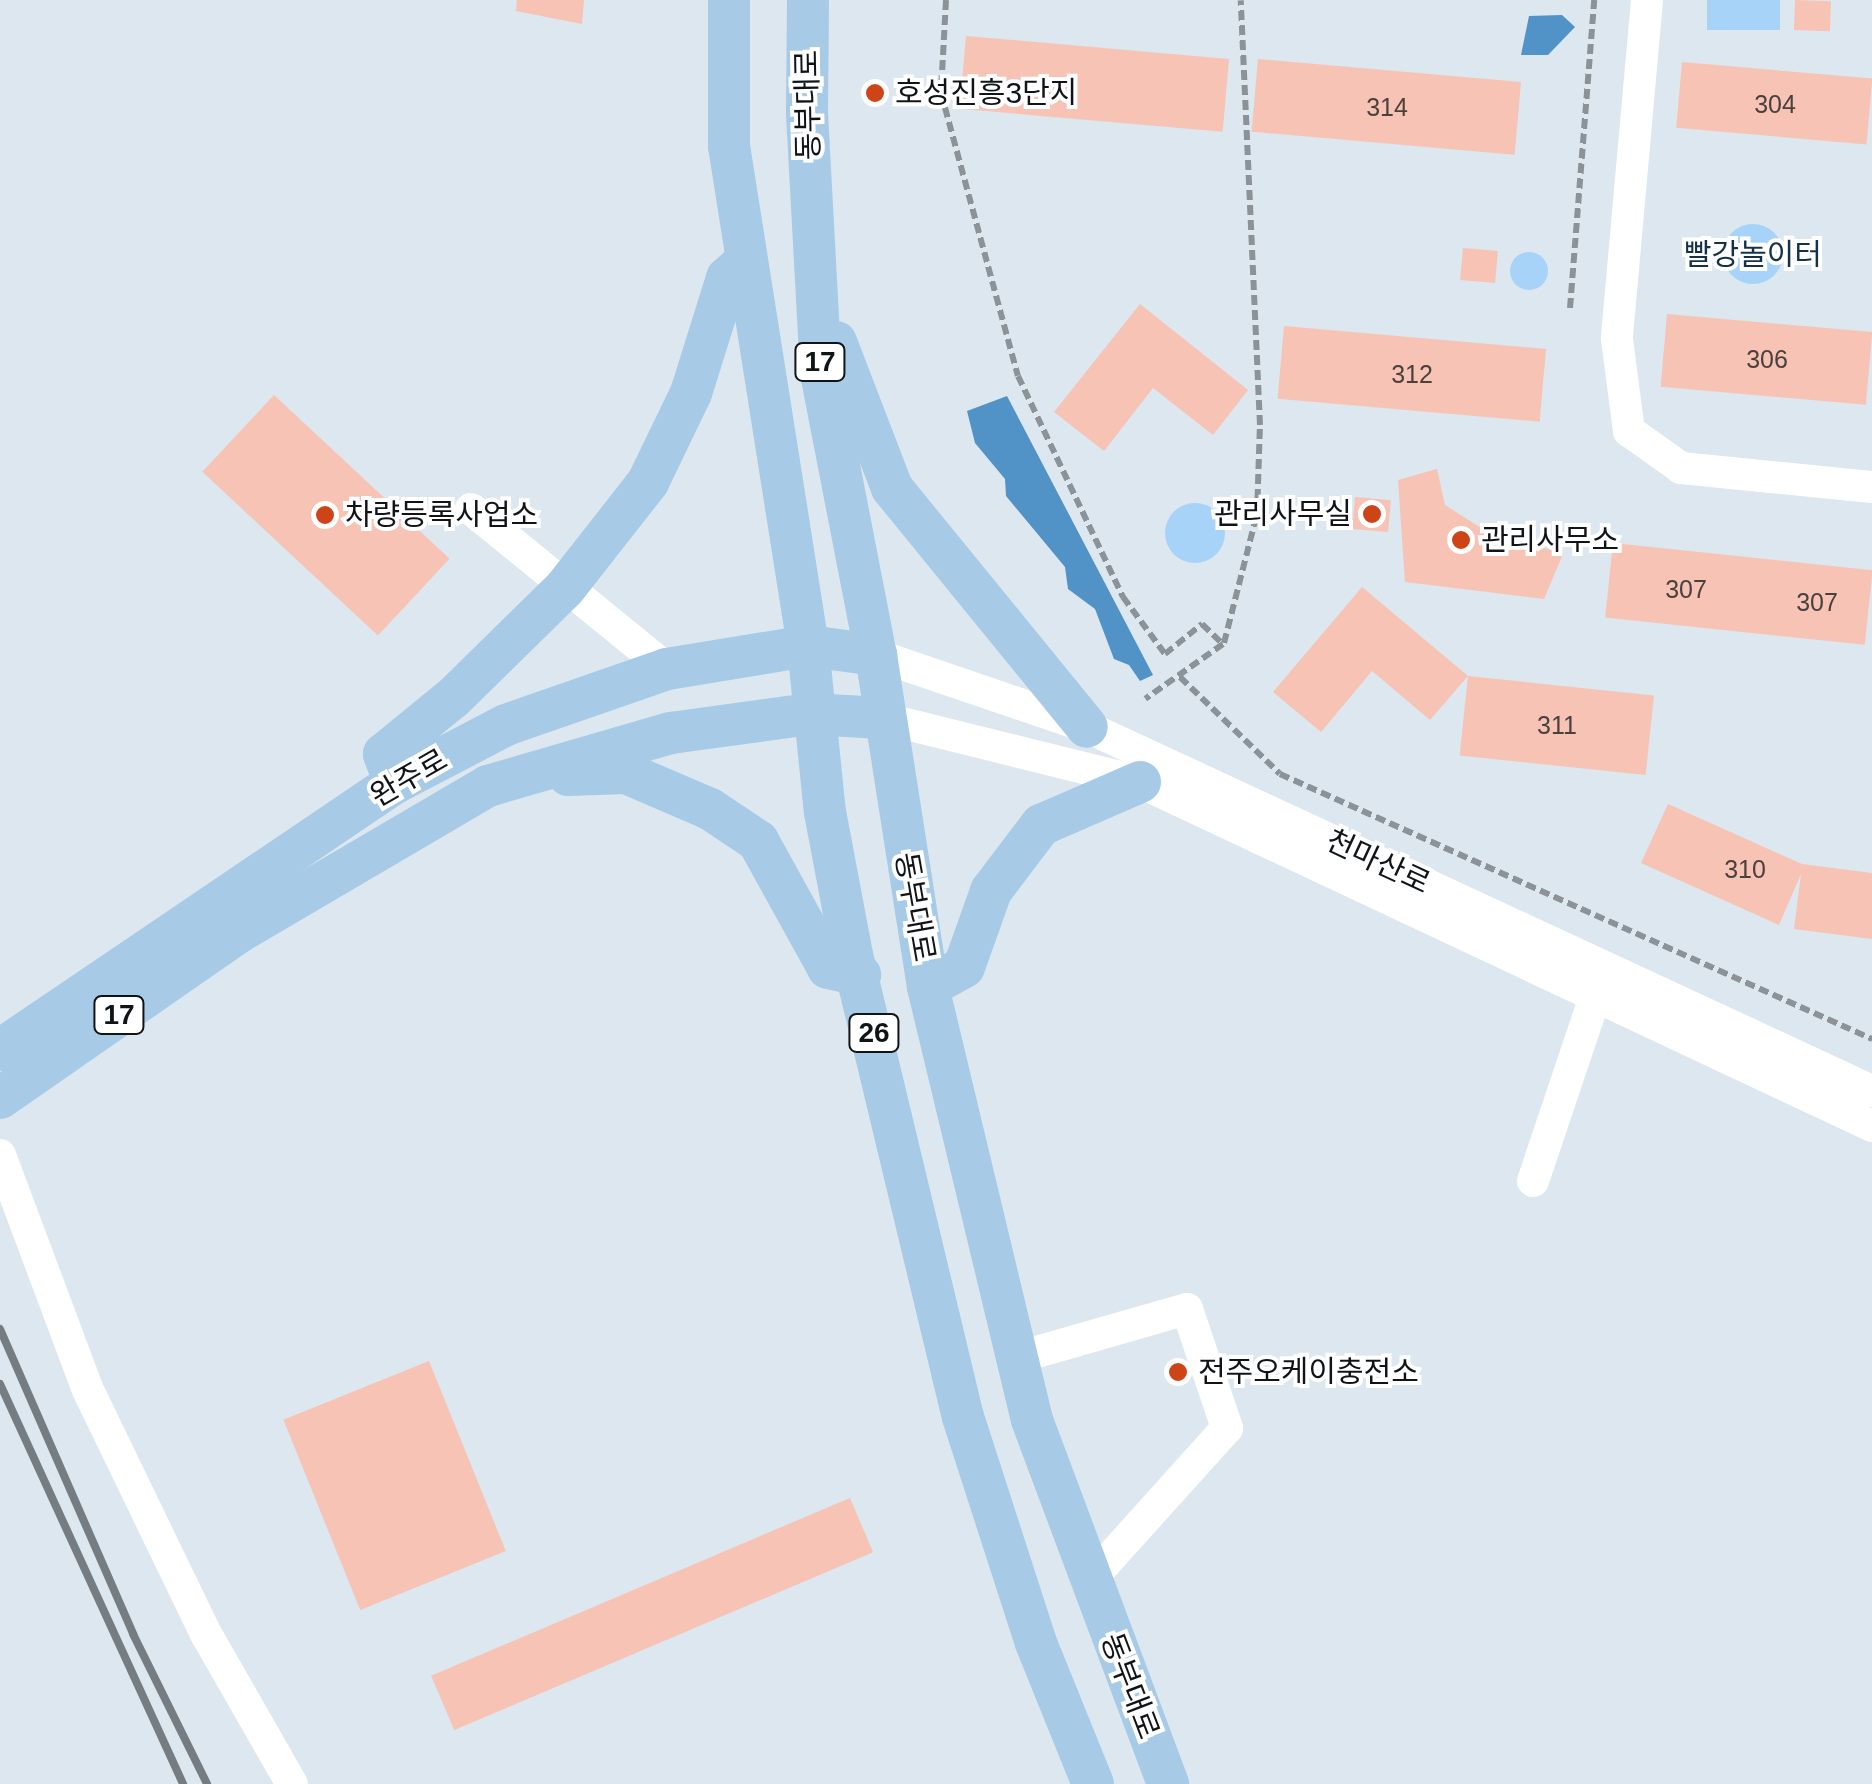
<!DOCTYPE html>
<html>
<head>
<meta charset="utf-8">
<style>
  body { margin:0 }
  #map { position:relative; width:1872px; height:1784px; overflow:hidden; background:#dce7f0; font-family:Arial,"Noto Sans KR",sans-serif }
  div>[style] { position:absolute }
  .green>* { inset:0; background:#a7d3f9; transform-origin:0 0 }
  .round { border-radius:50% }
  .water>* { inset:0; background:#5192c7 }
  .building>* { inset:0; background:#f7c3b4; transform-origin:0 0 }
  .path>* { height:6px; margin-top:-3px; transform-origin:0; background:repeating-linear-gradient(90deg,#8b9399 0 10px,transparent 0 15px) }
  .minor>* { height:32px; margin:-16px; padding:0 16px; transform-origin:16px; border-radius:16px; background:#fff }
  .major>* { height:42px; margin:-21px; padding:0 21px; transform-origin:21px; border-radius:21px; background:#a7cae6 }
  .rail>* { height:8px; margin:-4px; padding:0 4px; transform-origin:4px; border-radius:4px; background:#757d83 }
  .dots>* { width:28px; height:28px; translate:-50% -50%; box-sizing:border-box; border:5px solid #fff; border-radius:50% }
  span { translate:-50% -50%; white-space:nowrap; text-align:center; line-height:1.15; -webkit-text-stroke:8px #fff; paint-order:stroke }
  .number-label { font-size:25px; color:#4a403e }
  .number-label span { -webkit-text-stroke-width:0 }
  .shield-label span { padding:2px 8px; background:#fff; border:2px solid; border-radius:8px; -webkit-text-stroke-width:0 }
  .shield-label { font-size:28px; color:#101417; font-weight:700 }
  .poi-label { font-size:30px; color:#101417 }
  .left { translate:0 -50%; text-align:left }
  .right { translate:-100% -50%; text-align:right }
  .street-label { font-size:30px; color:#101417 }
  .park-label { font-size:30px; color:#153148 }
</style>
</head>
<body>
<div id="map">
  <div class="green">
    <i style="left:1707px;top:0;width:73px;height:30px"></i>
    <i class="round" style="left:1723px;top:224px;width:60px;height:60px"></i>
    <i class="round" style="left:1510px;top:252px;width:38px;height:38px"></i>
    <i class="round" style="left:1165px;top:503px;width:60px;height:60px"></i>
  </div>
  <div class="water">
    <i style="clip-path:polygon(1562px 15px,1575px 27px,1548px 55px,1521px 55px,1529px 16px)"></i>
    <i style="clip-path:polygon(1007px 396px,1153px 675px,1140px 681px,1129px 665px,1114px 659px,1095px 609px,1068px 589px,1065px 567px,1006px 496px,1005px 479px,975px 443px,967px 411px)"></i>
  </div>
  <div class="building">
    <i style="clip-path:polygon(517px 0,584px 0,582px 24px,516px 11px)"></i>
    <i style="left:1795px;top:0;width:36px;height:30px;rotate:2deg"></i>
    <i style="left:966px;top:36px;width:264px;height:73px;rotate:5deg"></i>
    <i style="left:1258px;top:59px;width:264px;height:73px;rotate:5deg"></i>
    <i style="left:1682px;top:62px;width:191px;height:66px;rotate:5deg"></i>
    <i style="left:1463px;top:248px;width:35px;height:32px;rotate:5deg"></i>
    <i style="clip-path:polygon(1140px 304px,1248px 390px,1213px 435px,1153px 388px,1104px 451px,1054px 412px)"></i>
    <i style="left:1667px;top:314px;width:206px;height:73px;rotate:5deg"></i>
    <i style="left:1284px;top:326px;width:263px;height:73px;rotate:5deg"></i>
    <i style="left:274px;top:395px;width:240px;height:105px;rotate:43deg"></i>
    <i style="clip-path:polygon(1437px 469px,1445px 505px,1478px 526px,1563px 554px,1544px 599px,1405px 582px,1398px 480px)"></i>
    <i style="left:1355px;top:497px;width:36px;height:32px;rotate:5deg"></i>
    <i style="left:1613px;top:543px;width:261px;height:75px;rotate:6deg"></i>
    <i style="clip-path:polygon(1362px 587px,1468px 676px,1430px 720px,1372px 671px,1321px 732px,1273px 692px)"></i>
    <i style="left:1468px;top:676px;width:187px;height:80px;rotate:6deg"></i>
    <i style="clip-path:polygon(1668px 804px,1802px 864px,1872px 873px,1872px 939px,1794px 929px,1801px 874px,1779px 925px,1641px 863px)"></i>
    <i style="left:429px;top:1361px;width:205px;height:157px;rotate:68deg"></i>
    <i style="left:850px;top:1498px;width:59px;height:455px;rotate:67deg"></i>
  </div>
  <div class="path">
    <i style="left:946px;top:0;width:93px;rotate:93.1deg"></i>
    <i style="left:941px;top:93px;width:293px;rotate:74.8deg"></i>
    <i style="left:1018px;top:376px;width:245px;rotate:64.6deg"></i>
    <i style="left:1123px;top:597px;width:71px;rotate:53.6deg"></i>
    <i style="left:1165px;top:654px;width:48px;rotate:-39deg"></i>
    <i style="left:1202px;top:624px;width:29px;rotate:44deg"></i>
    <i style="left:1223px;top:644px;width:95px;rotate:144.8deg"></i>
    <i style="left:1570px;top:308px;width:309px;rotate:-85.5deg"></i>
    <i style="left:1224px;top:643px;width:133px;rotate:-75.7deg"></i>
    <i style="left:1257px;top:514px;width:89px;rotate:-88.1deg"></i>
    <i style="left:1260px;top:425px;width:425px;rotate:-92.6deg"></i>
    <i style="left:1180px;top:677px;width:139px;rotate:44.1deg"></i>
    <i style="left:1280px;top:774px;width:649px;rotate:24.11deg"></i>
  </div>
  <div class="minor">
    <i style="left:1647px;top:0;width:340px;rotate:95.1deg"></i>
    <i style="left:1617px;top:339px;width:93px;rotate:82.6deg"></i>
    <i style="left:1629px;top:431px;width:64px;rotate:35.4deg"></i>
    <i style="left:1681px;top:468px;width:192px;rotate:5.7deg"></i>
    <i style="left:471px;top:509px;width:253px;rotate:39.2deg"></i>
    <i style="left:876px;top:655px;width:223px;rotate:18.8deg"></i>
    <i style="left:1087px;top:727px;width:865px;rotate:24.88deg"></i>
    <i style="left:882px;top:718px;width:266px;rotate:13.9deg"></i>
    <i style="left:1140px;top:782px;width:809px;rotate:25.17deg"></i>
    <i style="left:0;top:1155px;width:249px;rotate:69.5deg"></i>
    <i style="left:87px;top:1388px;width:273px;rotate:64.2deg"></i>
    <i style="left:206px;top:1634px;width:173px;rotate:60.2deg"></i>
    <i style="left:1533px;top:1181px;width:216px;rotate:-71.4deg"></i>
    <i style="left:1016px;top:1358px;width:178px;rotate:-16deg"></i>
    <i style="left:1187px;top:1309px;width:126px;rotate:71.4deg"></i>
    <i style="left:1227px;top:1428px;width:203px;rotate:132deg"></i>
  </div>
  <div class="major">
    <i style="left:729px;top:0;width:146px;rotate:90deg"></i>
    <i style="left:729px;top:146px;width:506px;rotate:81.02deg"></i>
    <i style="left:808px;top:646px;width:167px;rotate:84.2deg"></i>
    <i style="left:825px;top:812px;width:146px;rotate:79.3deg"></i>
    <i style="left:852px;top:955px;width:475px;rotate:76.5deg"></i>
    <i style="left:963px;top:1417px;width:237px;rotate:72.1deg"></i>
    <i style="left:1036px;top:1643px;width:152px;rotate:68deg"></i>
    <i style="left:808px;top:0;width:114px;rotate:90.5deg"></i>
    <i style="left:807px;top:114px;width:259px;rotate:86.9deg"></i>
    <i style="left:821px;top:373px;width:287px;rotate:79deg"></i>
    <i style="left:876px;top:655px;width:336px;rotate:81.1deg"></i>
    <i style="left:928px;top:987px;width:445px;rotate:76.5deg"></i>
    <i style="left:1032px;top:1420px;width:389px;rotate:69.5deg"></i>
    <i style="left:836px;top:342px;width:156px;rotate:69deg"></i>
    <i style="left:892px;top:488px;width:308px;rotate:50.8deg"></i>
    <i style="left:568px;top:775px;width:58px;rotate:-2deg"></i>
    <i style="left:626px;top:773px;width:91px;rotate:23.2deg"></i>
    <i style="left:710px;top:809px;width:58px;rotate:33.7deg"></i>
    <i style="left:758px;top:841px;width:145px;rotate:61.1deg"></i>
    <i style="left:828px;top:968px;width:33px;rotate:12deg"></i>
    <i style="left:395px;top:783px;width:31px;rotate:-111deg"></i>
    <i style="left:384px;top:754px;width:90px;rotate:-39.2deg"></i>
    <i style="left:454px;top:697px;width:156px;rotate:-44.5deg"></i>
    <i style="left:565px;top:588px;width:135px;rotate:-51.9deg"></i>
    <i style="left:648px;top:482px;width:99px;rotate:-64.2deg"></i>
    <i style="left:691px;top:393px;width:121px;rotate:-72.6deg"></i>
    <i style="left:727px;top:278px;width:24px;rotate:-42deg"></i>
    <i style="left:928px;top:987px;width:41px;rotate:-29.1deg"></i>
    <i style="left:964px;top:967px;width:81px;rotate:-70.4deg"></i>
    <i style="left:991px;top:891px;width:83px;rotate:-52.9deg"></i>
    <i style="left:1041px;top:825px;width:108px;rotate:-23.5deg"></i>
    <i style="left:0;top:1050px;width:477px;rotate:-34.1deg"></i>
    <i style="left:395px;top:783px;width:125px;rotate:-27.6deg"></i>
    <i style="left:506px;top:725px;width:170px;rotate:-19.2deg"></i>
    <i style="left:667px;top:669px;width:143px;rotate:-9.3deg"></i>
    <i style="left:808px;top:646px;width:69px;rotate:7.5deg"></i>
    <i style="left:0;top:1098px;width:291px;rotate:-34.8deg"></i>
    <i style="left:239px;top:932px;width:289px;rotate:-30.4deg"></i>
    <i style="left:488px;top:786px;width:191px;rotate:-16.2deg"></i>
    <i style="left:671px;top:733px;width:140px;rotate:-7.8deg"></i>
    <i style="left:810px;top:714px;width:72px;rotate:3.2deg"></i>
  </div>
  <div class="rail">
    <i style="left:0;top:1329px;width:333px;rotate:66.4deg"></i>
    <i style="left:133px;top:1634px;width:167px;rotate:63.7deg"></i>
    <i style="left:0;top:1384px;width:440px;rotate:65.4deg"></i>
  </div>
  <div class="dots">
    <i style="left:875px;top:93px;background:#cd4517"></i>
    <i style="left:1372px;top:514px;background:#cd4517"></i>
    <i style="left:325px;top:515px;background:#cd4517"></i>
    <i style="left:1461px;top:540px;background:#cd4517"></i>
    <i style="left:1178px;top:1372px;background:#cd4517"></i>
  </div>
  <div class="number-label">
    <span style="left:1775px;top:104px">304</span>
    <span style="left:1387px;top:107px">314</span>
    <span style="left:1767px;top:359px">306</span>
    <span style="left:1412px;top:374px">312</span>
    <span style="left:1686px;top:589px">307</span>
    <span style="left:1817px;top:602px">307</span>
    <span style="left:1557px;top:725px">311</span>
    <span style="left:1745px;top:869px">310</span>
  </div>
  <div class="shield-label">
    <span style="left:820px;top:362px">17</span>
    <span style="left:119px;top:1015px">17</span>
    <span style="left:874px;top:1033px">26</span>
  </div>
  <div class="poi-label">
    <span class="left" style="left:895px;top:93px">호성진흥3단지</span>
    <span class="right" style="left:1352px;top:514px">관리사무실</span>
    <span class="left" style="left:345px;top:515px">차량등록사업소</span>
    <span class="left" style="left:1481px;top:540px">관리사무소</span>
    <span class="left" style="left:1198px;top:1372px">전주오케이충전소</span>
  </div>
  <div class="street-label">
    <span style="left:808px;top:105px;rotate:-91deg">동부대로</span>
    <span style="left:409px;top:778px;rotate:-30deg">완주로</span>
    <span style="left:1378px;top:862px;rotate:25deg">천마산로</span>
    <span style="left:915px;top:907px;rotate:80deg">동부대로</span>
    <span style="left:1130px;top:1686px;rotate:69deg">동부대로</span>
  </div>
  <div class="park-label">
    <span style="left:1753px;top:255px">빨강놀이터</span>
  </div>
</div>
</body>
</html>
